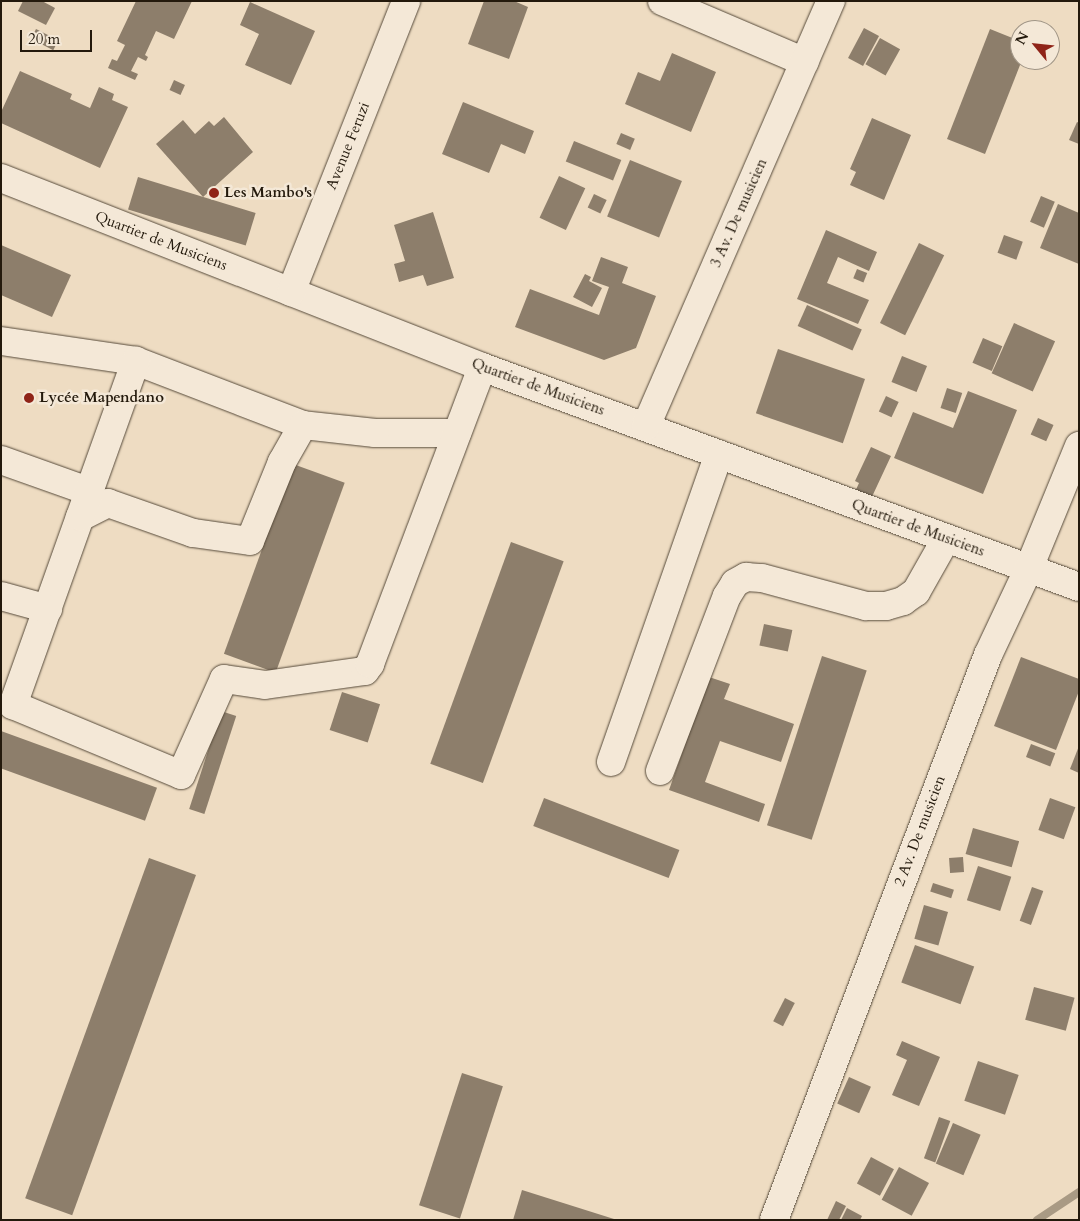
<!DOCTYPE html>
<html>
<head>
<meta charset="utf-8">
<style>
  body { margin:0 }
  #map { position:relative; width:1080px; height:1221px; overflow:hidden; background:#eedcc2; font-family:Cardo,serif }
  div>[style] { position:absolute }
  .stream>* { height:8px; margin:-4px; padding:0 4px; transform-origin:4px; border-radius:4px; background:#a99a84 }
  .building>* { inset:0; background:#8d7e6b; transform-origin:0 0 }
  .roads { filter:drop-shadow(0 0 1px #564a3a) drop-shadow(0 0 1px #564a3a) }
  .minor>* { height:28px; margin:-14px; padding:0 14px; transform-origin:14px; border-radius:14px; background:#f4e8d7 }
  .dots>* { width:14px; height:14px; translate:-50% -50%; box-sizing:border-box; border:2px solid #f4e8d7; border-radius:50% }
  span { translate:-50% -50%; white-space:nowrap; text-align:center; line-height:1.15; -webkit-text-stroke:5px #f4e8d7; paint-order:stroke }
  .street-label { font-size:15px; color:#23190c }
  .poi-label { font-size:15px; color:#23190c; font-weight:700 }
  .left { translate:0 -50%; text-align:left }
  .frame { position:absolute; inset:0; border:2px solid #23190c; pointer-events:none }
  .north { position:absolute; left:1010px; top:20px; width:50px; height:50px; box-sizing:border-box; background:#f4e8d7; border:1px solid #a09586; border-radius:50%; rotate:298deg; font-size:14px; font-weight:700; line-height:20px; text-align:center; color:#23190c }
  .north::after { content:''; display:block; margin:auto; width:18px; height:22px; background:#8f2418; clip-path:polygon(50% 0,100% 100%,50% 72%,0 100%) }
  .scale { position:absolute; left:20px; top:30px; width:72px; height:22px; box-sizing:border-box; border:2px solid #23190c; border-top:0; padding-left:6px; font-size:15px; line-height:18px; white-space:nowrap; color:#23190c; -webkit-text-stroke:4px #f4e8d7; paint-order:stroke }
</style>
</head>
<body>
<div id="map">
  <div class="stream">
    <i style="left:1037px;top:1220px;width:50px;rotate:-33.7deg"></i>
  </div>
  <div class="building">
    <i style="clip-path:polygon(23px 1px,42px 1px,55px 8px,46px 25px,18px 11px)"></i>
    <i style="clip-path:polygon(136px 1px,192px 1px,174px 39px,156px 31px,145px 55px,148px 57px,146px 61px,138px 57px,131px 71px,138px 74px,135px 80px,108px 68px,112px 59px,117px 61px,125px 45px,117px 41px)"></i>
    <i style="clip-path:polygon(484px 1px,514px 1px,528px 7px,509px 59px,468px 44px)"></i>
    <i style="clip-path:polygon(250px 2px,315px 31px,291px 85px,245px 65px,259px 34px,240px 25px)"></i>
    <i style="left:864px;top:28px;width:17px;height:34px;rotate:28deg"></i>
    <i style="left:36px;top:29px;width:25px;height:11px;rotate:27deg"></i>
    <i style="clip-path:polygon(990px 29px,1020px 41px,1022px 60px,985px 154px,947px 139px)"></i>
    <i style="left:880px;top:38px;width:23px;height:30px;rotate:29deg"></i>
    <i style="clip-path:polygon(672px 53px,716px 72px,691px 132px,625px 104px,638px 72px,660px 81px)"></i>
    <i style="clip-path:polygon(20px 71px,72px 94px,70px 99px,90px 108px,99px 87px,114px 94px,112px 100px,128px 107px,100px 168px,1px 123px,1px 112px)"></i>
    <i style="left:174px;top:80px;width:12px;height:11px;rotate:24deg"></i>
    <i style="clip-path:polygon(463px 102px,534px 131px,525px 154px,501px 144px,489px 173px,442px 154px)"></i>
    <i style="clip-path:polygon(224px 117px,253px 152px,203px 197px,156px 144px,183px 120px,195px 134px,209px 121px,214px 126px)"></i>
    <i style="clip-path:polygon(872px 118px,911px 135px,884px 200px,850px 185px,856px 172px,850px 169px)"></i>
    <i style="clip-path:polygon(1077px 122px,1079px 123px,1079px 144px,1069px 140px)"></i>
    <i style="left:621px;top:133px;width:15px;height:12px;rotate:23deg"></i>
    <i style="left:574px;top:141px;width:51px;height:22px;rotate:22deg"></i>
    <i style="left:630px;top:160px;width:56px;height:61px;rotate:22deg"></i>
    <i style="left:559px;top:176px;width:29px;height:46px;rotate:25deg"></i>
    <i style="left:138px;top:177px;width:123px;height:34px;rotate:17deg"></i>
    <i style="left:594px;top:194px;width:14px;height:15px;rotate:25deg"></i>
    <i style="left:1041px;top:196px;width:15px;height:28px;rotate:23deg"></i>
    <i style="clip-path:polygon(1058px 204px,1079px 213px,1079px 264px,1040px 248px)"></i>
    <i style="clip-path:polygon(433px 212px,454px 278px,427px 286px,423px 275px,399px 282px,394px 264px,405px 261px,394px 225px)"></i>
    <i style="clip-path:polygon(826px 230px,877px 252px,869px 271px,838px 257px,827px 283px,869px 300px,858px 324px,797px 299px)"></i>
    <i style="left:1004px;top:235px;width:20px;height:19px;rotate:20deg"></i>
    <i style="left:919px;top:243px;width:28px;height:89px;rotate:26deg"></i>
    <i style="clip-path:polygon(1px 245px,71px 275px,52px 317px,1px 295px)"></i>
    <i style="clip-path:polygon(601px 257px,628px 267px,622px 283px,656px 296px,636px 348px,604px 360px,515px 327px,530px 289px,599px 315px,609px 287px,592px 281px)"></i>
    <i style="left:857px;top:269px;width:11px;height:10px;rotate:22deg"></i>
    <i style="clip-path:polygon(585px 274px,591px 277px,589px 281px,602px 288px,592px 307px,573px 297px)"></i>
    <i style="left:807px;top:305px;width:60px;height:23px;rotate:24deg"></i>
    <i style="left:1014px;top:323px;width:45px;height:55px;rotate:24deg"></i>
    <i style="left:983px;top:338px;width:21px;height:27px;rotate:23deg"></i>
    <i style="left:778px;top:349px;width:92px;height:68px;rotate:19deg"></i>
    <i style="left:902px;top:356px;width:27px;height:28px;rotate:22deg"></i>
    <i style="left:947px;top:388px;width:16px;height:21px;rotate:18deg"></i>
    <i style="clip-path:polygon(968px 391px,1017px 410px,983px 494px,894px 458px,913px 412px,953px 428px)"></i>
    <i style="left:886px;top:396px;width:14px;height:17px;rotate:25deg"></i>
    <i style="left:1038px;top:418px;width:17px;height:18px;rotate:24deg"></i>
    <i style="clip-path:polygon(871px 447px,891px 456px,870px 501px,854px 494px,859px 483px,855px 481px)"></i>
    <i style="left:293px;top:464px;width:55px;height:202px;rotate:20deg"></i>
    <i style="left:511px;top:542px;width:56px;height:236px;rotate:20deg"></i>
    <i style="left:764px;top:624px;width:29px;height:22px;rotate:12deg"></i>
    <i style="left:822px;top:656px;width:47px;height:178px;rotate:18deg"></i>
    <i style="clip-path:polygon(1021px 657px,1079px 679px,1079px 691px,1056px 750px,994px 726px)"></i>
    <i style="clip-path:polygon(709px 677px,730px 684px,724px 699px,794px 724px,781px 762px,720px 741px,705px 782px,765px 804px,759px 822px,669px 790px)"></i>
    <i style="left:342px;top:692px;width:40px;height:40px;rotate:18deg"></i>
    <i style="left:221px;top:711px;width:16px;height:103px;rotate:18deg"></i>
    <i style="left:1px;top:731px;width:166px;height:35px;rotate:20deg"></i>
    <i style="left:1031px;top:744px;width:26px;height:14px;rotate:21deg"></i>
    <i style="clip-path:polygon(1079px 746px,1079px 773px,1070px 769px)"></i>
    <i style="left:544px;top:798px;width:145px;height:30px;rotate:21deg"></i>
    <i style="left:1050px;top:798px;width:27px;height:34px;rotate:20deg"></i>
    <i style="left:973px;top:828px;width:48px;height:27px;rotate:16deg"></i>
    <i style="left:963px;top:857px;width:15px;height:14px;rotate:86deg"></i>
    <i style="left:149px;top:858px;width:50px;height:362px;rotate:20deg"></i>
    <i style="left:978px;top:866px;width:35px;height:36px;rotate:18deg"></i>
    <i style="left:933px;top:883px;width:22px;height:9px;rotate:18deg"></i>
    <i style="left:1032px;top:887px;width:12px;height:36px;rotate:20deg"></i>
    <i style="left:924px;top:905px;width:25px;height:35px;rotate:16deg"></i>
    <i style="left:915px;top:945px;width:63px;height:40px;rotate:20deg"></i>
    <i style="left:1034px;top:987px;width:42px;height:34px;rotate:15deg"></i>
    <i style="left:785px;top:998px;width:11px;height:26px;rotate:27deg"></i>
    <i style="clip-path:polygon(902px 1041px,940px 1057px,919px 1106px,892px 1095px,907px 1060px,896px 1055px)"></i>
    <i style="left:978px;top:1061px;width:43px;height:42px;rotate:19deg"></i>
    <i style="left:462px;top:1073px;width:43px;height:139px;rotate:18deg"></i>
    <i style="left:849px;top:1077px;width:24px;height:29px;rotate:24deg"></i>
    <i style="left:939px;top:1117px;width:12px;height:44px;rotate:20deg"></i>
    <i style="left:953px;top:1123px;width:30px;height:44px;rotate:23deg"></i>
    <i style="left:871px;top:1157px;width:26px;height:30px;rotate:28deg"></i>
    <i style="left:899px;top:1167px;width:34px;height:37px;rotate:28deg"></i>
    <i style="clip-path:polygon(522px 1190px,614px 1219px,614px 1220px,513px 1220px)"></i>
    <i style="clip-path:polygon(836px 1201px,846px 1206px,839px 1220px,827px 1220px)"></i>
    <i style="clip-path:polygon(847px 1208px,862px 1216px,860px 1220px,841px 1220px)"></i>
  </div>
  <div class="roads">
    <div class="minor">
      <i style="left:662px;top:1px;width:155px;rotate:23.1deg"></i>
      <i style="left:1px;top:178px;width:517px;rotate:21.45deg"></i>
      <i style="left:482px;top:367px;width:636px;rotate:20.23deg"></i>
      <i style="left:291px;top:292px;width:313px;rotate:-68.4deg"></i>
      <i style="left:1px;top:341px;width:136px;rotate:8.4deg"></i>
      <i style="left:136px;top:361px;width:179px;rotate:21deg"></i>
      <i style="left:646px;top:426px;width:464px;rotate:-66.5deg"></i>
      <i style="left:457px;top:433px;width:82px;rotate:180deg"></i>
      <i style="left:375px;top:433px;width:72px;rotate:-173.7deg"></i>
      <i style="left:303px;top:425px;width:43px;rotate:119.6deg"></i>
      <i style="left:282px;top:462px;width:85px;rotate:112.1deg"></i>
      <i style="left:250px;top:541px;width:58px;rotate:-172deg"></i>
      <i style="left:193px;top:533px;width:90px;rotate:-160.6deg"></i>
      <i style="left:108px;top:503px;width:31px;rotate:153deg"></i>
      <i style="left:80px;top:517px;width:200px;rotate:109.6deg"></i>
      <i style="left:13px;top:705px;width:182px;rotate:22.6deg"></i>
      <i style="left:181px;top:775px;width:105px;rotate:-65.9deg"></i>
      <i style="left:224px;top:679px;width:41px;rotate:8.3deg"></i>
      <i style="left:265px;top:685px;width:101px;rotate:-8deg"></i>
      <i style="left:365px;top:671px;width:9px;rotate:-54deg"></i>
      <i style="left:370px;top:664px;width:317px;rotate:-69.3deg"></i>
      <i style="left:1px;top:460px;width:92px;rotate:19.6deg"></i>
      <i style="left:80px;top:517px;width:166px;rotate:-70.3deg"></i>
      <i style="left:1px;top:596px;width:49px;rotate:15.5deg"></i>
      <i style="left:611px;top:762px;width:326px;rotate:-70.7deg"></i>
      <i style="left:660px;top:771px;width:187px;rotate:-69.1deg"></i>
      <i style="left:727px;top:596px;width:15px;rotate:-58deg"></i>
      <i style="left:735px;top:583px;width:13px;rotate:-29deg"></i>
      <i style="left:746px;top:577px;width:16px;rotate:4deg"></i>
      <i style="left:762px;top:578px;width:108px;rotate:15.1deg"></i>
      <i style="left:866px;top:606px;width:20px"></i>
      <i style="left:886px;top:606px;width:18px;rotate:-16deg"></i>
      <i style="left:903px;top:601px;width:16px;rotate:-35deg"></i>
      <i style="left:916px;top:592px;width:61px;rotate:-60.5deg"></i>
      <i style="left:774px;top:1220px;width:604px;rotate:-69.26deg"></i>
      <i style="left:988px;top:655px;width:96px;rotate:-64.8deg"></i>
      <i style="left:1029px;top:568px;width:132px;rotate:-67.7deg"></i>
    </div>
  </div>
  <div class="dots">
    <i style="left:214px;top:193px;background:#8f2418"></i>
    <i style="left:29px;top:398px;background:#8f2418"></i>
  </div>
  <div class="street-label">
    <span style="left:348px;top:146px;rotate:-68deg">Avenue Feruzi</span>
    <span style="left:739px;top:213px;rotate:-66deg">3 Av. De musicien</span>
    <span style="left:161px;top:241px;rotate:21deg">Quartier de Musiciens</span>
    <span style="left:538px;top:387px;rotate:20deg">Quartier de Musiciens</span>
    <span style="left:918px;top:528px;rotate:20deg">Quartier de Musiciens</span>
    <span style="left:920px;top:831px;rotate:-69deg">2 Av. De musicien</span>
  </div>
  <div class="poi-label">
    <span class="left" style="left:224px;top:193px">Les Mambo's</span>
    <span class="left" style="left:39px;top:398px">Lycée Mapendano</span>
  </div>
  <div class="frame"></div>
  <div class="north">N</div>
  <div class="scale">20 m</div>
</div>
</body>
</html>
